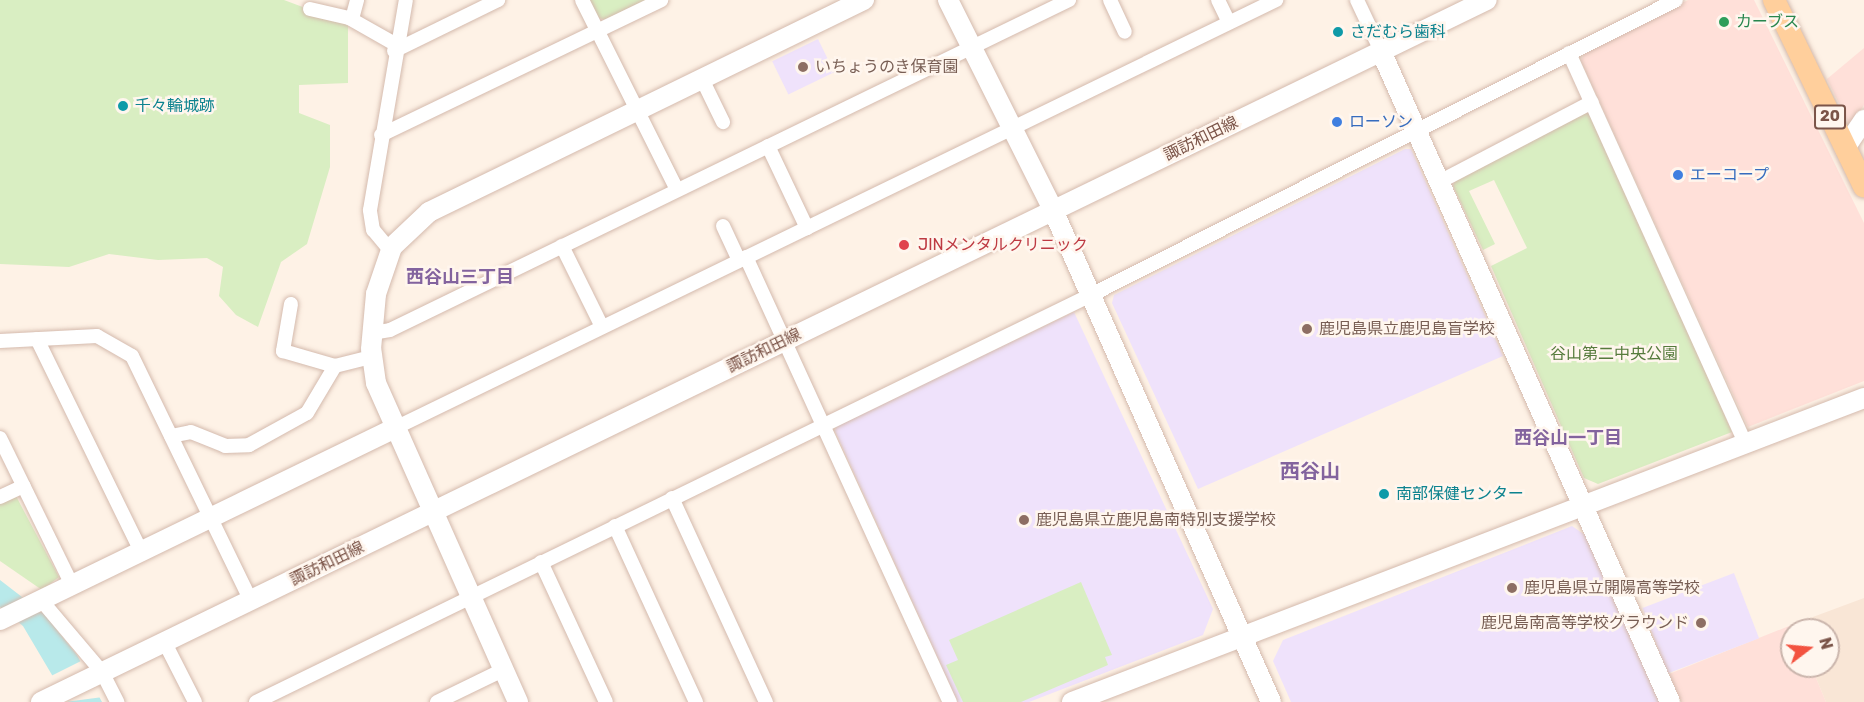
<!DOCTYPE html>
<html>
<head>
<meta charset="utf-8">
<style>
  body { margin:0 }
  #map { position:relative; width:1864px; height:702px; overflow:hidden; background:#fef2e6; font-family:Rubik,"Noto Sans JP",sans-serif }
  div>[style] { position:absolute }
  .residential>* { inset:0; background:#f9e6d6 }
  .commercial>* { inset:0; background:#ffe0d9 }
  .education>* { inset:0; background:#efe2fb; transform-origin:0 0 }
  .green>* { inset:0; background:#d9eec2 }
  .water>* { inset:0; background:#b8e9ea }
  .pier>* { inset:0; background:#fef2e6 }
  .roads { filter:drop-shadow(0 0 2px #d4baad) drop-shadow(0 0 2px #d4baad) }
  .street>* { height:14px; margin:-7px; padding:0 7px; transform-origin:7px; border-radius:7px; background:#fff }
  .secondary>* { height:20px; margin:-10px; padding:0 10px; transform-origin:10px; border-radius:10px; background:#fff }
  .primary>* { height:22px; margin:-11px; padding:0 11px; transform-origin:11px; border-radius:11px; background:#ffcf9c }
  .dots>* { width:16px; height:16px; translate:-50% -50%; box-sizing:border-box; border:3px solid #fff6ee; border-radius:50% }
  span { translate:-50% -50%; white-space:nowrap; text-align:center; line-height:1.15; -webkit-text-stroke:5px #fff6ee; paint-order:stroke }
  .shield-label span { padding:2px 4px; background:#fff6ee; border:2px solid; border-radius:4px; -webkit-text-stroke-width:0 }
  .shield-label { font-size:15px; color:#7b5448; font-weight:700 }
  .leisure-label { font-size:16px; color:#27864d }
  .left { translate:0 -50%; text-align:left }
  .culture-label { font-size:16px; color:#0d838f }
  .education-label { font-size:16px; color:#785e54 }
  .right { translate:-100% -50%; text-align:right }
  .shop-label { font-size:16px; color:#366cbe }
  .street-label { font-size:16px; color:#7b5448 }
  .health-label { font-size:16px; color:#be3a42 }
  .park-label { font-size:16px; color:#567b3c }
  .neighbourhood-label { font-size:18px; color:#83639e; font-weight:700 }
  .quarter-label { font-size:20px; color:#83639e; font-weight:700 }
  .north { position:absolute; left:1780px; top:618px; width:60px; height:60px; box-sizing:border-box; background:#fff6ee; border:2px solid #cab5ac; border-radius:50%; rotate:74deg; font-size:16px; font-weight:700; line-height:24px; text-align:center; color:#7b5448 }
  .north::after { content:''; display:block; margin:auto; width:21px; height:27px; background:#f35340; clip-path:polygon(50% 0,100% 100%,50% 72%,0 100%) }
</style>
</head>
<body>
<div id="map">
  <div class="residential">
    <i style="clip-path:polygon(1864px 598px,1864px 702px,1826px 702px,1811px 666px,1828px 666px,1828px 630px,1796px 630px,1794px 624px)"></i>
  </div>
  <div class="commercial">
    <i style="clip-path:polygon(1688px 0,1754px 0,1864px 223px,1864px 381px,1748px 427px,1581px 61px,1585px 52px)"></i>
    <i style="clip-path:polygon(1864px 48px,1864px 105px,1850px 126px,1827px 79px)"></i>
    <i style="clip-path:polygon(1794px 624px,1792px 666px,1811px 666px,1826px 702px,1681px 702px,1669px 674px)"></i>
  </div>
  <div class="education">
    <i style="left:818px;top:39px;width:37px;height:51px;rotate:64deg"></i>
    <i style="clip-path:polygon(1405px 149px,1411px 149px,1503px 356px,1198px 489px,1112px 303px,1114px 295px)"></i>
    <i style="clip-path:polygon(1074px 312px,1213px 609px,1203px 635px,1029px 702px,958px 702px,835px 431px,837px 425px)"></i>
    <i style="clip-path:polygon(1572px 526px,1585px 535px,1659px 702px,1291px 702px,1273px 661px,1283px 640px)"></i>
    <i style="left:1734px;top:573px;width:70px;height:98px;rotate:69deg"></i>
  </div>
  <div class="green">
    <i style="clip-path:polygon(0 0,284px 0,348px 24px,348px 83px,299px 85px,299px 113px,330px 125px,330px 167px,307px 244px,281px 262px,258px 327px,236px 315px,219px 296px,223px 267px,207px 258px,158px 260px,109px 254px,69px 267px,0 264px)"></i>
    <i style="clip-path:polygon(590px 0,647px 0,607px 20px,599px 18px)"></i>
    <i style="clip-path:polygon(1586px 111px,1593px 116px,1732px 432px,1598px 484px,1584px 478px,1491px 266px,1527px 248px,1494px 180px,1469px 191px,1495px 244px,1483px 250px,1453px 186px,1456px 177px)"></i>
    <i style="clip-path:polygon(16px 496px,59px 577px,42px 590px,0 561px,0 504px)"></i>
    <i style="clip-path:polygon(1081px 582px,1112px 655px,1105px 657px,1108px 665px,1021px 702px,963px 702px,946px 665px,958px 660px,949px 640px)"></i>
  </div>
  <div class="water">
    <i style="clip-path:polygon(0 580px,44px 614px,77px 655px,102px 702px,68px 702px,23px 626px,0 607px)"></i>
  </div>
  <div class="pier">
    <i style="clip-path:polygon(83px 660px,103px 697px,65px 702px,51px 676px)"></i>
  </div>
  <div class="roads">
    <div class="street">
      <i style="left:582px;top:0;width:212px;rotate:63.4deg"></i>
      <i style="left:1110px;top:0;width:35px;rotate:65deg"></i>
      <i style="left:1218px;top:0;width:25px;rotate:64deg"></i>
      <i style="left:1357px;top:0;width:56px;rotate:64.8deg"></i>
      <i style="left:310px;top:9px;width:40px;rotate:13deg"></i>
      <i style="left:349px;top:18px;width:53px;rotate:29.5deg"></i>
      <i style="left:352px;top:19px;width:20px;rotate:-75deg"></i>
      <i style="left:394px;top:51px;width:116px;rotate:-26.1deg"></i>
      <i style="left:1569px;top:53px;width:428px;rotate:65.7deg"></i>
      <i style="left:702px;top:79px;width:48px;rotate:64deg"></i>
      <i style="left:381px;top:135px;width:311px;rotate:-25.7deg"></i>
      <i style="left:768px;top:146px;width:91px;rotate:64.6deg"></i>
      <i style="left:1441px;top:181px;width:170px;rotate:-27.6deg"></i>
      <i style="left:723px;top:226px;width:38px;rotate:65deg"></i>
      <i style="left:562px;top:246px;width:90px;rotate:63.7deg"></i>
      <i style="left:390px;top:250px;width:26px;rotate:-130deg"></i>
      <i style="left:373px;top:230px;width:20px;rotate:-99deg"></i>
      <i style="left:370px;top:210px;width:213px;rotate:-80.3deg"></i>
      <i style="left:746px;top:257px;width:490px;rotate:65.4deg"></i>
      <i style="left:291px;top:304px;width:48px;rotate:99.7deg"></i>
      <i style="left:283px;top:351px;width:54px;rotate:16.1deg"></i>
      <i style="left:372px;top:333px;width:18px;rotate:-9deg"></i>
      <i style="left:390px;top:330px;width:755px;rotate:-25.92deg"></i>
      <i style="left:37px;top:339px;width:236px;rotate:63.9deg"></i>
      <i style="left:0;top:341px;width:97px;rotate:-3deg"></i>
      <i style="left:97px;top:336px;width:40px;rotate:29.7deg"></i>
      <i style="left:132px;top:356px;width:272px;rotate:64.1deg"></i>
      <i style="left:393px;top:429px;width:982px;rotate:-25.91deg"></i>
      <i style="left:171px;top:436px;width:20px;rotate:-11deg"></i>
      <i style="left:191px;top:432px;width:37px;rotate:22deg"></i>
      <i style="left:225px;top:446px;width:24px;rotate:-2deg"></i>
      <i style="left:249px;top:445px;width:66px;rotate:-28.9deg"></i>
      <i style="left:307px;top:413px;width:55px;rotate:-59.2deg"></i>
      <i style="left:335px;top:366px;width:38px;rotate:-14deg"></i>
      <i style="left:0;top:438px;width:164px;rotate:63.9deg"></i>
      <i style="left:0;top:497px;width:26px;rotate:-25deg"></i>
      <i style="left:672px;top:498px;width:225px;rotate:65.3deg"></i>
      <i style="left:615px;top:526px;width:194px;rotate:65.3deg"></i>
      <i style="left:541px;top:562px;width:154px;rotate:65.1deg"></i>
      <i style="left:41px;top:600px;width:94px;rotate:49.7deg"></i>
      <i style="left:102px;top:672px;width:34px;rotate:63deg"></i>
      <i style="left:165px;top:643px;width:66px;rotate:63deg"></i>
      <i style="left:256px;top:702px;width:929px;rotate:-25.99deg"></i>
      <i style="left:1091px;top:295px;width:655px;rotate:-26.76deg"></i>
      <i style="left:437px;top:702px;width:73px;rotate:-25.9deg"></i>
    </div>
    <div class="secondary">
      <i style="left:948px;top:0;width:235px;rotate:63.4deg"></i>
      <i style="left:1053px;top:210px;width:538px;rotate:66.1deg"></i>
      <i style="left:1381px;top:51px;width:712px;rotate:66.06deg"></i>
      <i style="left:1845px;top:148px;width:34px;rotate:-56deg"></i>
      <i style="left:0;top:620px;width:437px;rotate:-25.9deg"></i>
      <i style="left:41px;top:702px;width:1607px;rotate:-25.9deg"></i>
      <i style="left:518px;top:702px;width:349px;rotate:-114deg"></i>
      <i style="left:376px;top:383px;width:34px;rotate:-98deg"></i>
      <i style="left:371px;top:349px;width:55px;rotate:-84.8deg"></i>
      <i style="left:376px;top:294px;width:50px;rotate:-71.2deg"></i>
      <i style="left:392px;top:247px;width:51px;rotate:-43.4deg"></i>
      <i style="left:429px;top:212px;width:484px;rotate:-26deg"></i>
      <i style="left:1072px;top:702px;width:848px;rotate:-21deg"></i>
    </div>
    <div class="primary">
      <i style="left:1774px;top:0;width:207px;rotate:64.2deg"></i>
    </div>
  </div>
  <div class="dots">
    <i style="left:1724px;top:22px;background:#2e9e5b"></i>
    <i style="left:1338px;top:32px;background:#0f9aa8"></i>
    <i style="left:803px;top:67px;background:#8d6e63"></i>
    <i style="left:123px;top:106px;background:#0f9aa8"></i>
    <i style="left:1337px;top:122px;background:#3f7fe0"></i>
    <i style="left:1678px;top:175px;background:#3f7fe0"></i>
    <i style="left:904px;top:245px;background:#e0444e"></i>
    <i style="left:1307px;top:329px;background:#8d6e63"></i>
    <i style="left:1384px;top:494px;background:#0f9aa8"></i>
    <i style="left:1024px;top:520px;background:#8d6e63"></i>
    <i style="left:1512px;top:588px;background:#8d6e63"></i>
    <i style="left:1701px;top:623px;background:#8d6e63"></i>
  </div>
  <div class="shield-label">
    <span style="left:1830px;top:117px">20</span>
  </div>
  <div class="leisure-label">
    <span class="left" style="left:1736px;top:22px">カーブス</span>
  </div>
  <div class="culture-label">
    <span class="left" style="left:1350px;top:32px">さだむら歯科</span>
    <span class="left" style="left:135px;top:106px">千々輪城跡</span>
    <span class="left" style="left:1396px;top:494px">南部保健センター</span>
  </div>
  <div class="education-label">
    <span class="left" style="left:815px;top:67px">いちょうのき保育園</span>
    <span class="left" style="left:1319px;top:329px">鹿児島県立鹿児島盲学校</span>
    <span class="left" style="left:1036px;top:520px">鹿児島県立鹿児島南特別支援学校</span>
    <span class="left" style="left:1524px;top:588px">鹿児島県立開陽高等学校</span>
    <span class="right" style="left:1689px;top:623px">鹿児島南高等学校グラウンド</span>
  </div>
  <div class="shop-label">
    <span class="left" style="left:1349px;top:122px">ローソン</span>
    <span class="left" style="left:1690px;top:175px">エーコープ</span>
  </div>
  <div class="street-label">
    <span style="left:1201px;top:139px;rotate:-26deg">諏訪和田線</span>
    <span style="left:764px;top:351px;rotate:-26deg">諏訪和田線</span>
    <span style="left:327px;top:564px;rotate:-26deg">諏訪和田線</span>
  </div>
  <div class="health-label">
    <span class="left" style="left:918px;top:245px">JINメンタルクリニック</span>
  </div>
  <div class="park-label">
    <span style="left:1614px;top:354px">谷山第二中央公園</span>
  </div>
  <div class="neighbourhood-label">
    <span style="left:460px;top:277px">西谷山三丁目</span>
    <span style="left:1568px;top:438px">西谷山一丁目</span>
  </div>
  <div class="quarter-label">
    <span style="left:1310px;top:471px">西谷山</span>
  </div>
  <div class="north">N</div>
</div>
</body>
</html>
